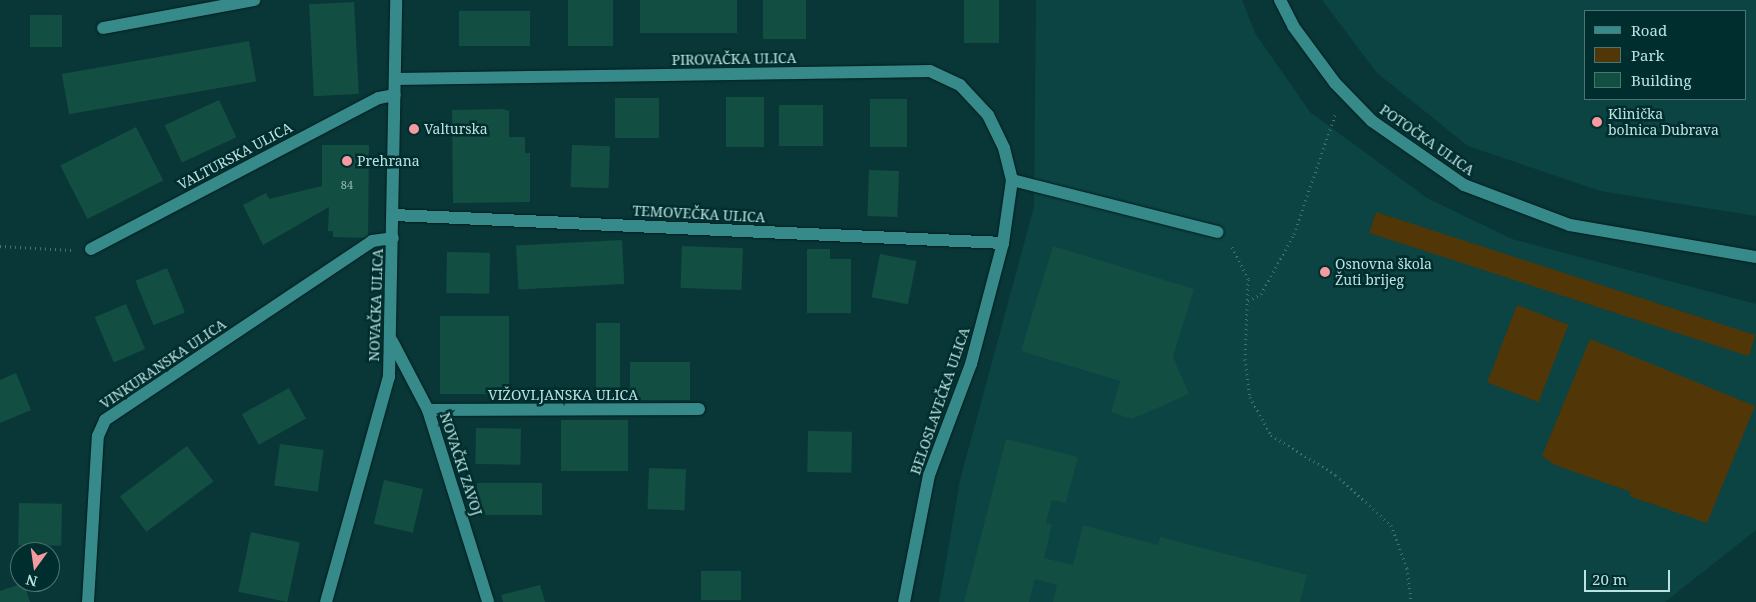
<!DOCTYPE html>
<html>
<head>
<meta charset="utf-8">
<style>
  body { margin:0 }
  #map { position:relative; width:1756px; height:602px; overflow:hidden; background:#093738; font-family:"Noto Serif",serif }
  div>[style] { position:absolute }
  .built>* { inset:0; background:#0c4343 }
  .green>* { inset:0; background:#513608; transform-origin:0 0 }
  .building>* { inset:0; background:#134e42; transform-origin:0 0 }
  .path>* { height:3px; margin-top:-1.5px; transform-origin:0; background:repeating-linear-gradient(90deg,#467172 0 1px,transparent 0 5px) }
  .roads { filter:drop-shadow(0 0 1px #031c1d) drop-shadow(0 0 1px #031c1d) }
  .minor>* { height:12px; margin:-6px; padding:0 6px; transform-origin:6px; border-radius:6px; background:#378a8a }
  .dots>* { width:14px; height:14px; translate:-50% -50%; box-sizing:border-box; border:2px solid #002d2d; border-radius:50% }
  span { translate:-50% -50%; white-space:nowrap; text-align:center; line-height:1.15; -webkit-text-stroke:5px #002d2d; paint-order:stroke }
  .number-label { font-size:11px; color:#92bdba }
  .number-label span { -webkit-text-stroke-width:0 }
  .street-label { font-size:14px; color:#bce2e2 }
  .poi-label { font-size:14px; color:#bce2e2 }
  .left { translate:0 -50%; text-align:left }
  .legend { position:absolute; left:1584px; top:10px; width:162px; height:90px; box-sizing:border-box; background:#002d2d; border:1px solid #4b7575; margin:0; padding:6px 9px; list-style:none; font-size:15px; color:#bce2e2 }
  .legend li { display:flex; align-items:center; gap:10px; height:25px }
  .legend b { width:25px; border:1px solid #4b7575 }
  .north { position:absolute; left:10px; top:542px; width:50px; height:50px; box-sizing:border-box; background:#002d2d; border:1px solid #4b7575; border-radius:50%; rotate:194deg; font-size:14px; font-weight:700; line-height:20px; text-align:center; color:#bce2e2 }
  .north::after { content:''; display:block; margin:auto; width:18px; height:22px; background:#f49aa1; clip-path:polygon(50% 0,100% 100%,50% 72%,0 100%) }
  .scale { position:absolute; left:1584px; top:570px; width:86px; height:22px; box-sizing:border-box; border:2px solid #bce2e2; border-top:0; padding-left:6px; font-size:15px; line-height:18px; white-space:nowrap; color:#bce2e2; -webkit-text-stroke:4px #002d2d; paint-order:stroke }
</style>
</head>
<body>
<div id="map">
  <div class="built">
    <i style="clip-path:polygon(1036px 0,1242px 0,1255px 33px,1310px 112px,1427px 198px,1512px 239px,1756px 304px,1756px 530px,1665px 602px,939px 602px,960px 480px,1034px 207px)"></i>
    <i style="clip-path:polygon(evenodd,1322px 0,1756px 0,1756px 216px,1600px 191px,1468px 146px,1377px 73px,1322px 0,1585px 11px,1745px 11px,1745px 99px,1585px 99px,1585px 11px)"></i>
  </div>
  <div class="green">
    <i style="left:1376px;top:212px;width:399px;height:22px;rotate:18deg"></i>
    <i style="left:1517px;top:305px;width:55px;height:83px;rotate:21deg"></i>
    <i style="clip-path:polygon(1590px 339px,1755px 406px,1707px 523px,1629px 496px,1631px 492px,1555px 465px,1542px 456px)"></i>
  </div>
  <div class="building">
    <i style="left:568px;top:0;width:45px;height:46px"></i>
    <i style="left:640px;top:0;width:97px;height:33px"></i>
    <i style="left:763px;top:0;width:43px;height:39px"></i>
    <i style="left:964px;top:0;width:35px;height:43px"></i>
    <i style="left:354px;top:2px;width:92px;height:45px;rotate:87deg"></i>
    <i style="left:459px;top:11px;width:71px;height:35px"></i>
    <i style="left:30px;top:15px;width:32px;height:32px"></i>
    <i style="left:249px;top:41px;width:41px;height:190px;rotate:80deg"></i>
    <i style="left:726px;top:97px;width:38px;height:50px"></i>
    <i style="left:615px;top:98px;width:44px;height:40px"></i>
    <i style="left:870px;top:99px;width:37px;height:48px"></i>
    <i style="left:219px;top:100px;width:41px;height:60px;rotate:65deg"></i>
    <i style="left:779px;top:105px;width:44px;height:41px"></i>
    <i style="clip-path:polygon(503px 109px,509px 111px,509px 137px,525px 137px,525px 153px,530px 153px,530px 202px,453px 203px,452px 110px)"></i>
    <i style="left:136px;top:127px;width:60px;height:85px;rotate:63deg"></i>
    <i style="clip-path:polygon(322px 145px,369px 145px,368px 238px,333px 237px,333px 231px,328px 231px,329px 207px,263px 245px,243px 205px,266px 193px,269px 199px,322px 186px)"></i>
    <i style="left:572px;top:145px;width:38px;height:42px;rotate:2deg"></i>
    <i style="left:869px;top:170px;width:30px;height:46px;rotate:2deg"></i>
    <i style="left:622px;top:240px;width:44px;height:106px;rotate:87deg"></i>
    <i style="left:682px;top:246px;width:61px;height:42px;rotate:2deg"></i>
    <i style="clip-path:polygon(1053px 246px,1194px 289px,1173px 357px,1189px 394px,1132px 419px,1111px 412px,1120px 381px,1021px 351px)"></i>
    <i style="clip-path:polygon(807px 249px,830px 249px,830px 259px,851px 259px,851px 313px,807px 313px)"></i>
    <i style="left:447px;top:252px;width:43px;height:41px;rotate:1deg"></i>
    <i style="left:880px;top:254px;width:37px;height:44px;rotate:11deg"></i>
    <i style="left:167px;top:268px;width:48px;height:34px;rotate:68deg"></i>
    <i style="left:126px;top:304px;width:49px;height:34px;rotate:67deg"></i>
    <i style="left:440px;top:316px;width:69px;height:78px"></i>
    <i style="left:596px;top:323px;width:24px;height:75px"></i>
    <i style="left:630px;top:362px;width:60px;height:38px"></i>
    <i style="clip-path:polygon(16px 373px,31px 410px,0 423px,0 380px)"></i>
    <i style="left:289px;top:388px;width:35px;height:54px;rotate:61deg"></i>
    <i style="left:561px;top:420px;width:67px;height:51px"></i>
    <i style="left:476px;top:428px;width:45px;height:36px;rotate:1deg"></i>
    <i style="left:808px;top:431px;width:44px;height:41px;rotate:1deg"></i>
    <i style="clip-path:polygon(1006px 439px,1078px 457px,1066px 503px,1052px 500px,1046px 523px,1052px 525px,1044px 558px,1073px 565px,1083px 525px,1158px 545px,1160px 537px,1307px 575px,1300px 602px,1053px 602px,1057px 585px,1035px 579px,1029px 602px,964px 602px)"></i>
    <i style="left:280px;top:444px;width:44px;height:42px;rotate:8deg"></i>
    <i style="left:187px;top:446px;width:44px;height:84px;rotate:53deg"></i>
    <i style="left:649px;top:468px;width:37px;height:41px;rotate:2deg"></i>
    <i style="left:384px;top:480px;width:40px;height:45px;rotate:13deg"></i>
    <i style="left:477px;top:483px;width:65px;height:32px"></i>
    <i style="left:19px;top:503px;width:43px;height:42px;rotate:1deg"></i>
    <i style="left:251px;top:532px;width:50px;height:61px;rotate:12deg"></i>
    <i style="left:741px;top:571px;width:29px;height:40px;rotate:90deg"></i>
    <i style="clip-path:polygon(24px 583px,30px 602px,0 602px,0 591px)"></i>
    <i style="clip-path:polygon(540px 585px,545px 602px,503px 602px,501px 595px)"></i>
  </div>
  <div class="path">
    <i style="left:0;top:246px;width:72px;rotate:3.2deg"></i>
    <i style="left:1232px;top:247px;width:36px;rotate:63deg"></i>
    <i style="left:1248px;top:279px;width:80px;rotate:92.1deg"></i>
    <i style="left:1245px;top:359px;width:38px;rotate:83deg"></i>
    <i style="left:1250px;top:397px;width:43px;rotate:61.1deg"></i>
    <i style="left:1271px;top:435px;width:76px;rotate:31.6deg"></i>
    <i style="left:1336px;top:475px;width:74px;rotate:42.3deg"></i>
    <i style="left:1391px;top:525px;width:46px;rotate:69.6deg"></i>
    <i style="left:1407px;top:568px;width:34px;rotate:83deg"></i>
    <i style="left:1248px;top:301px;width:15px;rotate:-28deg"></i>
    <i style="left:1261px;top:294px;width:68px;rotate:-61.2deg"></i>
    <i style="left:1294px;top:234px;width:126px;rotate:-71deg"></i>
  </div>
  <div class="roads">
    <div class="minor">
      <i style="left:1280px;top:0;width:29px;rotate:63deg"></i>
      <i style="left:1293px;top:26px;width:71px;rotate:53.6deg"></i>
      <i style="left:1335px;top:83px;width:53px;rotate:45.8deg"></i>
      <i style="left:1372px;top:121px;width:112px;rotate:34.8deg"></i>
      <i style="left:1464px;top:185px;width:113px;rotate:20.7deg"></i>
      <i style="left:1570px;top:225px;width:189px;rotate:9.8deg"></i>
      <i style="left:103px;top:28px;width:154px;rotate:-10.5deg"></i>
      <i style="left:395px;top:79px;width:535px;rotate:-0.86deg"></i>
      <i style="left:930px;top:71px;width:33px;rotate:25deg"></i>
      <i style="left:960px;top:85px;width:41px;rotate:47deg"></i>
      <i style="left:988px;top:115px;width:37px;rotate:64deg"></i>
      <i style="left:1004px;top:148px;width:33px;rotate:76deg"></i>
      <i style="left:1012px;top:180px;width:64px;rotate:98.1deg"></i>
      <i style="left:1003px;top:243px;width:125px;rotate:104.8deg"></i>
      <i style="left:971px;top:364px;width:119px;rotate:110.7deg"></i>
      <i style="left:929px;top:475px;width:129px;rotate:101.1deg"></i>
      <i style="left:1012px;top:180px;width:212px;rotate:14.2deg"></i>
      <i style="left:394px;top:215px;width:610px;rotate:2.63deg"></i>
      <i style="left:91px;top:249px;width:325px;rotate:-27.7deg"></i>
      <i style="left:379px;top:98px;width:16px;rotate:-11deg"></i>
      <i style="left:392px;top:341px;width:78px;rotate:62.4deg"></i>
      <i style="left:428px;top:410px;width:201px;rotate:72.6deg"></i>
      <i style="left:428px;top:410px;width:271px;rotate:-0.2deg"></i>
      <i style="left:88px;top:602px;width:166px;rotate:-86.6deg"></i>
      <i style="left:98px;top:436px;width:17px;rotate:-66deg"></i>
      <i style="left:105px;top:420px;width:321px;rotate:-33.8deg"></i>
      <i style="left:372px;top:241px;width:21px;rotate:-8deg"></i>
      <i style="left:326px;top:602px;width:234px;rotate:-74.4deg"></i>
      <i style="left:389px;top:377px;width:377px;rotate:-88.9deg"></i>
    </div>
  </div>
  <div class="dots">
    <i style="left:1597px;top:122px;background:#f49aa1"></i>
    <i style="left:414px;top:129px;background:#f49aa1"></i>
    <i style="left:347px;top:161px;background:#f49aa1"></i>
    <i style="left:1325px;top:272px;background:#f49aa1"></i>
  </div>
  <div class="number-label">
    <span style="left:347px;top:185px">84</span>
  </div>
  <div class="street-label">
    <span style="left:734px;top:59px;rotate:-1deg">PIROVAČKA ULICA</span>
    <span style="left:1427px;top:140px;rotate:35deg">POTOČKA ULICA</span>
    <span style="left:235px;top:156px;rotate:-28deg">VALTURSKA ULICA</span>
    <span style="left:699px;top:214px;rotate:3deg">TEMOVEČKA ULICA</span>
    <span style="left:376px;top:305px;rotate:-88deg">NOVAČKA ULICA</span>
    <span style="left:163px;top:364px;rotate:-34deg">VINKURANSKA ULICA</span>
    <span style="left:563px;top:395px">VIŽOVLJANSKA ULICA</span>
    <span style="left:940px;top:401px;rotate:-71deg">BELOSLAVEČKA ULICA</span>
    <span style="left:461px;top:464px;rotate:72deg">NOVAČKI ZAVOJ</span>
  </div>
  <div class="poi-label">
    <span class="left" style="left:1608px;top:122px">Klinička<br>bolnica Dubrava</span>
    <span class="left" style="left:424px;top:129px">Valturska</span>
    <span class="left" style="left:357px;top:161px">Prehrana</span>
    <span class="left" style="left:1335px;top:272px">Osnovna škola<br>Žuti brijeg</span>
  </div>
  <ul class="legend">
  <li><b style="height:6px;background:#378a8a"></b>Road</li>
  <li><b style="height:14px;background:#513608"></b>Park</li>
  <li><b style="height:14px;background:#134e42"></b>Building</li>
  </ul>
  <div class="north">N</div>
  <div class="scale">20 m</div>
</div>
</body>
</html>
